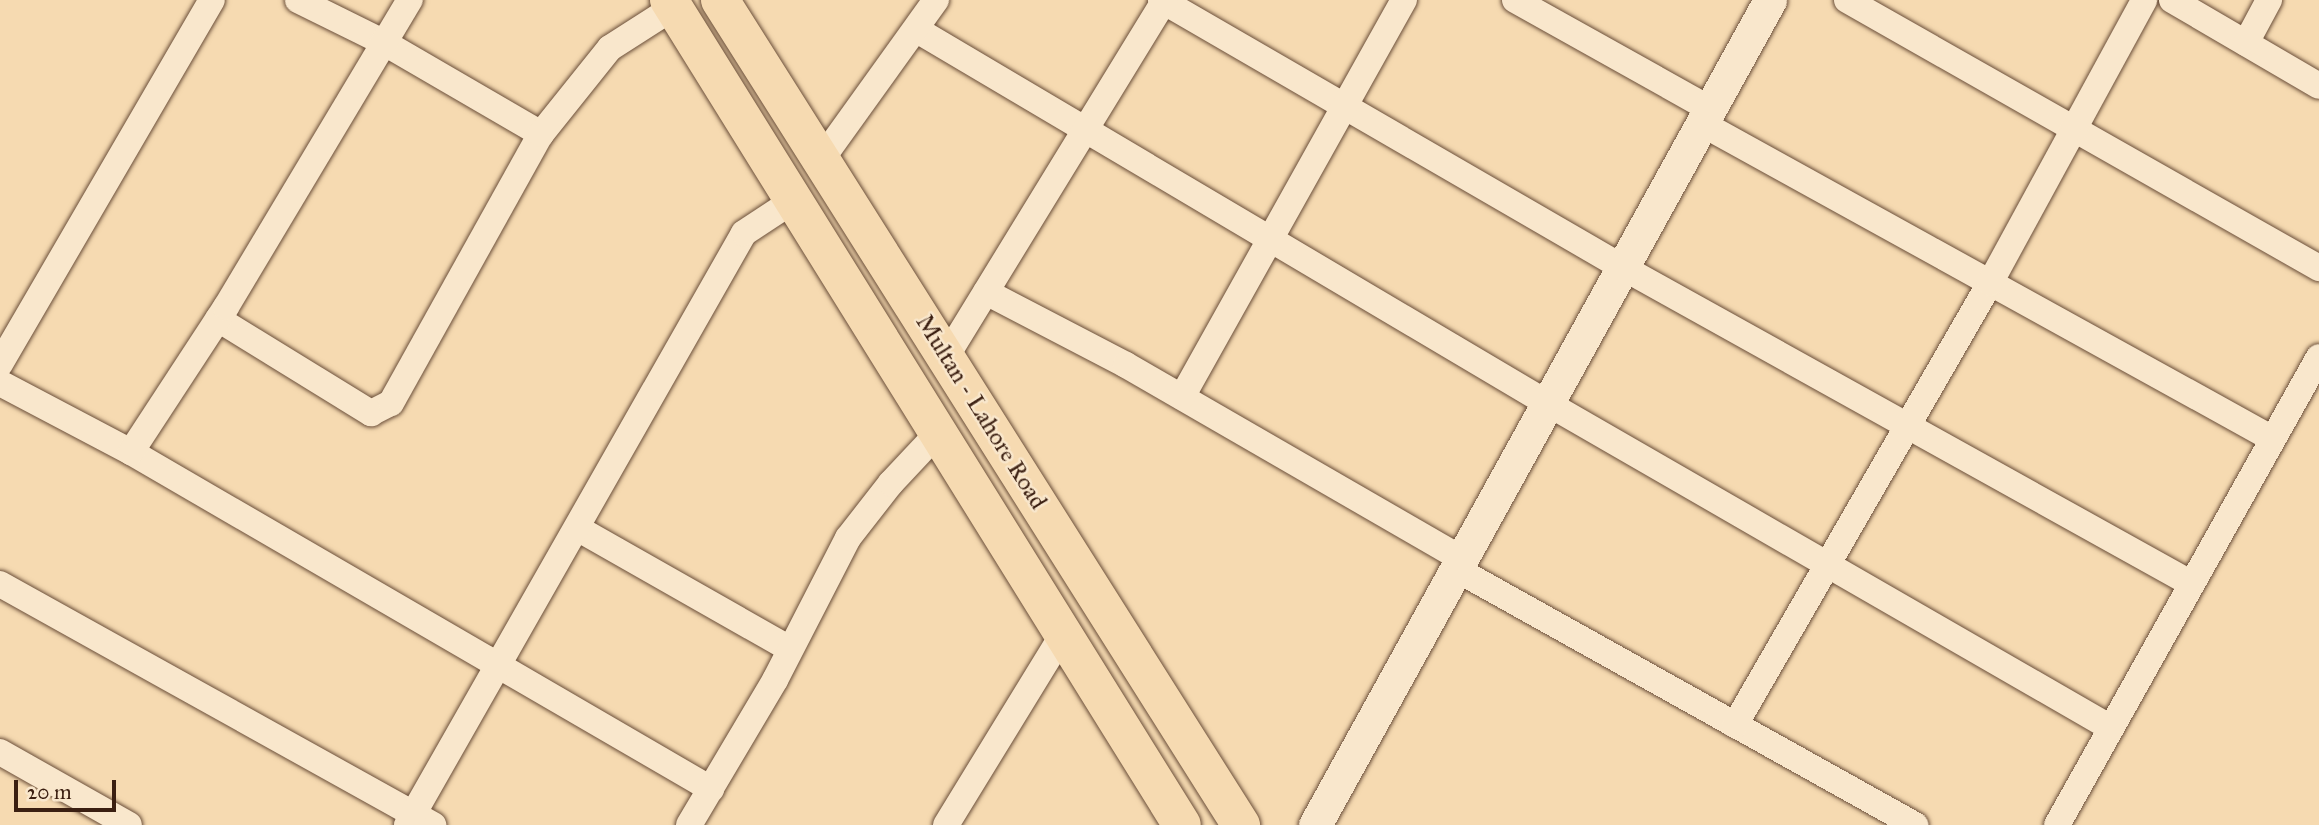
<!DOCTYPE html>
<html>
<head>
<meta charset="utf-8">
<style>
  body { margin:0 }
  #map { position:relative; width:2319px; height:825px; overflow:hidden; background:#f6dab1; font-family:"IM FELL Great Primer",serif }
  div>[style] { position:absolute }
  .roads { filter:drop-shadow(0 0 2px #6a4e39) drop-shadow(0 0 2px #6a4e39) }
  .minor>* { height:26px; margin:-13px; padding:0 13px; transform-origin:13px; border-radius:13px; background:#f9e7cc }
  .tertiary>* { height:33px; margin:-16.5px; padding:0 16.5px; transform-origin:16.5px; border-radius:16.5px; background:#f9e7cc }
  .primary>* { height:38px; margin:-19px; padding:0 19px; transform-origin:19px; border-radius:19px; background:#f6dab1 }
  span { translate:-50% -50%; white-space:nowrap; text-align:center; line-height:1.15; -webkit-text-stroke:5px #f9e7cc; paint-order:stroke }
  .street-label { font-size:24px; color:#3b1f11 }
  .scale { position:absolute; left:14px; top:780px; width:102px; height:32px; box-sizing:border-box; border:4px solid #3b1f11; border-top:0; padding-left:9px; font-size:21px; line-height:24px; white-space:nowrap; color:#3b1f11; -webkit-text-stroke:5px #f9e7cc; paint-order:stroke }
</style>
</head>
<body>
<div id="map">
  <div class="roads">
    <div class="minor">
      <i style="left:298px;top:0;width:95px;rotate:26.3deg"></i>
      <i style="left:383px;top:42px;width:183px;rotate:30.2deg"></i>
      <i style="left:1161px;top:0;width:533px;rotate:30.08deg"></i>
      <i style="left:1622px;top:267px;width:652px;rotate:29.08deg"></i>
      <i style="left:1515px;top:0;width:223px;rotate:29.2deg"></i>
      <i style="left:1847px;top:0;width:543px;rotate:29.59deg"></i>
      <i style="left:2172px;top:0;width:170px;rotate:30.3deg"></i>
      <i style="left:917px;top:30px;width:732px;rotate:30.63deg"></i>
      <i style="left:1547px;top:403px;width:651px;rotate:29.95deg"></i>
      <i style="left:2246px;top:43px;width:49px;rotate:-61.9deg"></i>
      <i style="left:1701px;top:123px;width:653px;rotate:28.92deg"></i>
      <i style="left:821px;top:160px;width:197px;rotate:-54.3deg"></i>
      <i style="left:986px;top:292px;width:158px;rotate:27.5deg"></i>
      <i style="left:1126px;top:365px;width:388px;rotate:30deg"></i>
      <i style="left:218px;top:319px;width:180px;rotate:31.6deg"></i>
      <i style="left:371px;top:413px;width:22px;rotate:-27deg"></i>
      <i style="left:391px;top:403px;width:308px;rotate:-60.9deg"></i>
      <i style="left:541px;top:134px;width:110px;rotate:-51.3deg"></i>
      <i style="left:610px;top:48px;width:76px;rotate:-32.6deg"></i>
      <i style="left:946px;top:357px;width:419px;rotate:-58.5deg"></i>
      <i style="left:0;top:364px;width:421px;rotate:-59.8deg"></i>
      <i style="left:0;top:383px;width:148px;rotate:27.8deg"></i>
      <i style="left:131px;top:452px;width:671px;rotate:30.16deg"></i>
      <i style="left:1182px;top:397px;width:455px;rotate:-60.8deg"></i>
      <i style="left:131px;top:452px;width:173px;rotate:-56.8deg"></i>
      <i style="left:226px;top:307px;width:358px;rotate:-59.1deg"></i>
      <i style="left:577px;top:528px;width:245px;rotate:29.6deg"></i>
      <i style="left:1456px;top:569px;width:526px;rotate:29.15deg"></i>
      <i style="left:0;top:584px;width:496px;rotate:29.1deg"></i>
      <i style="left:1735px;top:725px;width:510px;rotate:-60.02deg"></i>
      <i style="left:1990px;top:283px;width:322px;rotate:-61.4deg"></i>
      <i style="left:0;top:752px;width:148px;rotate:29.5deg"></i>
      <i style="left:407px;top:825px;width:681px;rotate:-60.35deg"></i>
      <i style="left:744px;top:233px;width:60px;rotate:-33.4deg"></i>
      <i style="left:689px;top:825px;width:169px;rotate:-59.3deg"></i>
      <i style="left:775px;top:680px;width:160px;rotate:-62.8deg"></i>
      <i style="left:848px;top:538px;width:70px;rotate:-52deg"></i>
      <i style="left:891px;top:483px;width:69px;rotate:-46.8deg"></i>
      <i style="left:946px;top:825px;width:224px;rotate:-58.5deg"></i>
      <i style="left:2057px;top:825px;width:536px;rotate:-60.76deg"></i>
    </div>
    <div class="tertiary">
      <i style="left:1315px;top:825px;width:942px;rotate:-61.12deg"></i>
    </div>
    <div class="primary">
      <i style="left:669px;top:0;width:971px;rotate:58.13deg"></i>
      <i style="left:720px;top:0;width:976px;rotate:57.73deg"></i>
    </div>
  </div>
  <div class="street-label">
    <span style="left:981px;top:412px;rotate:58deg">Multan - Lahore Road</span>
  </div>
  <div class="scale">20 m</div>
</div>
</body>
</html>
